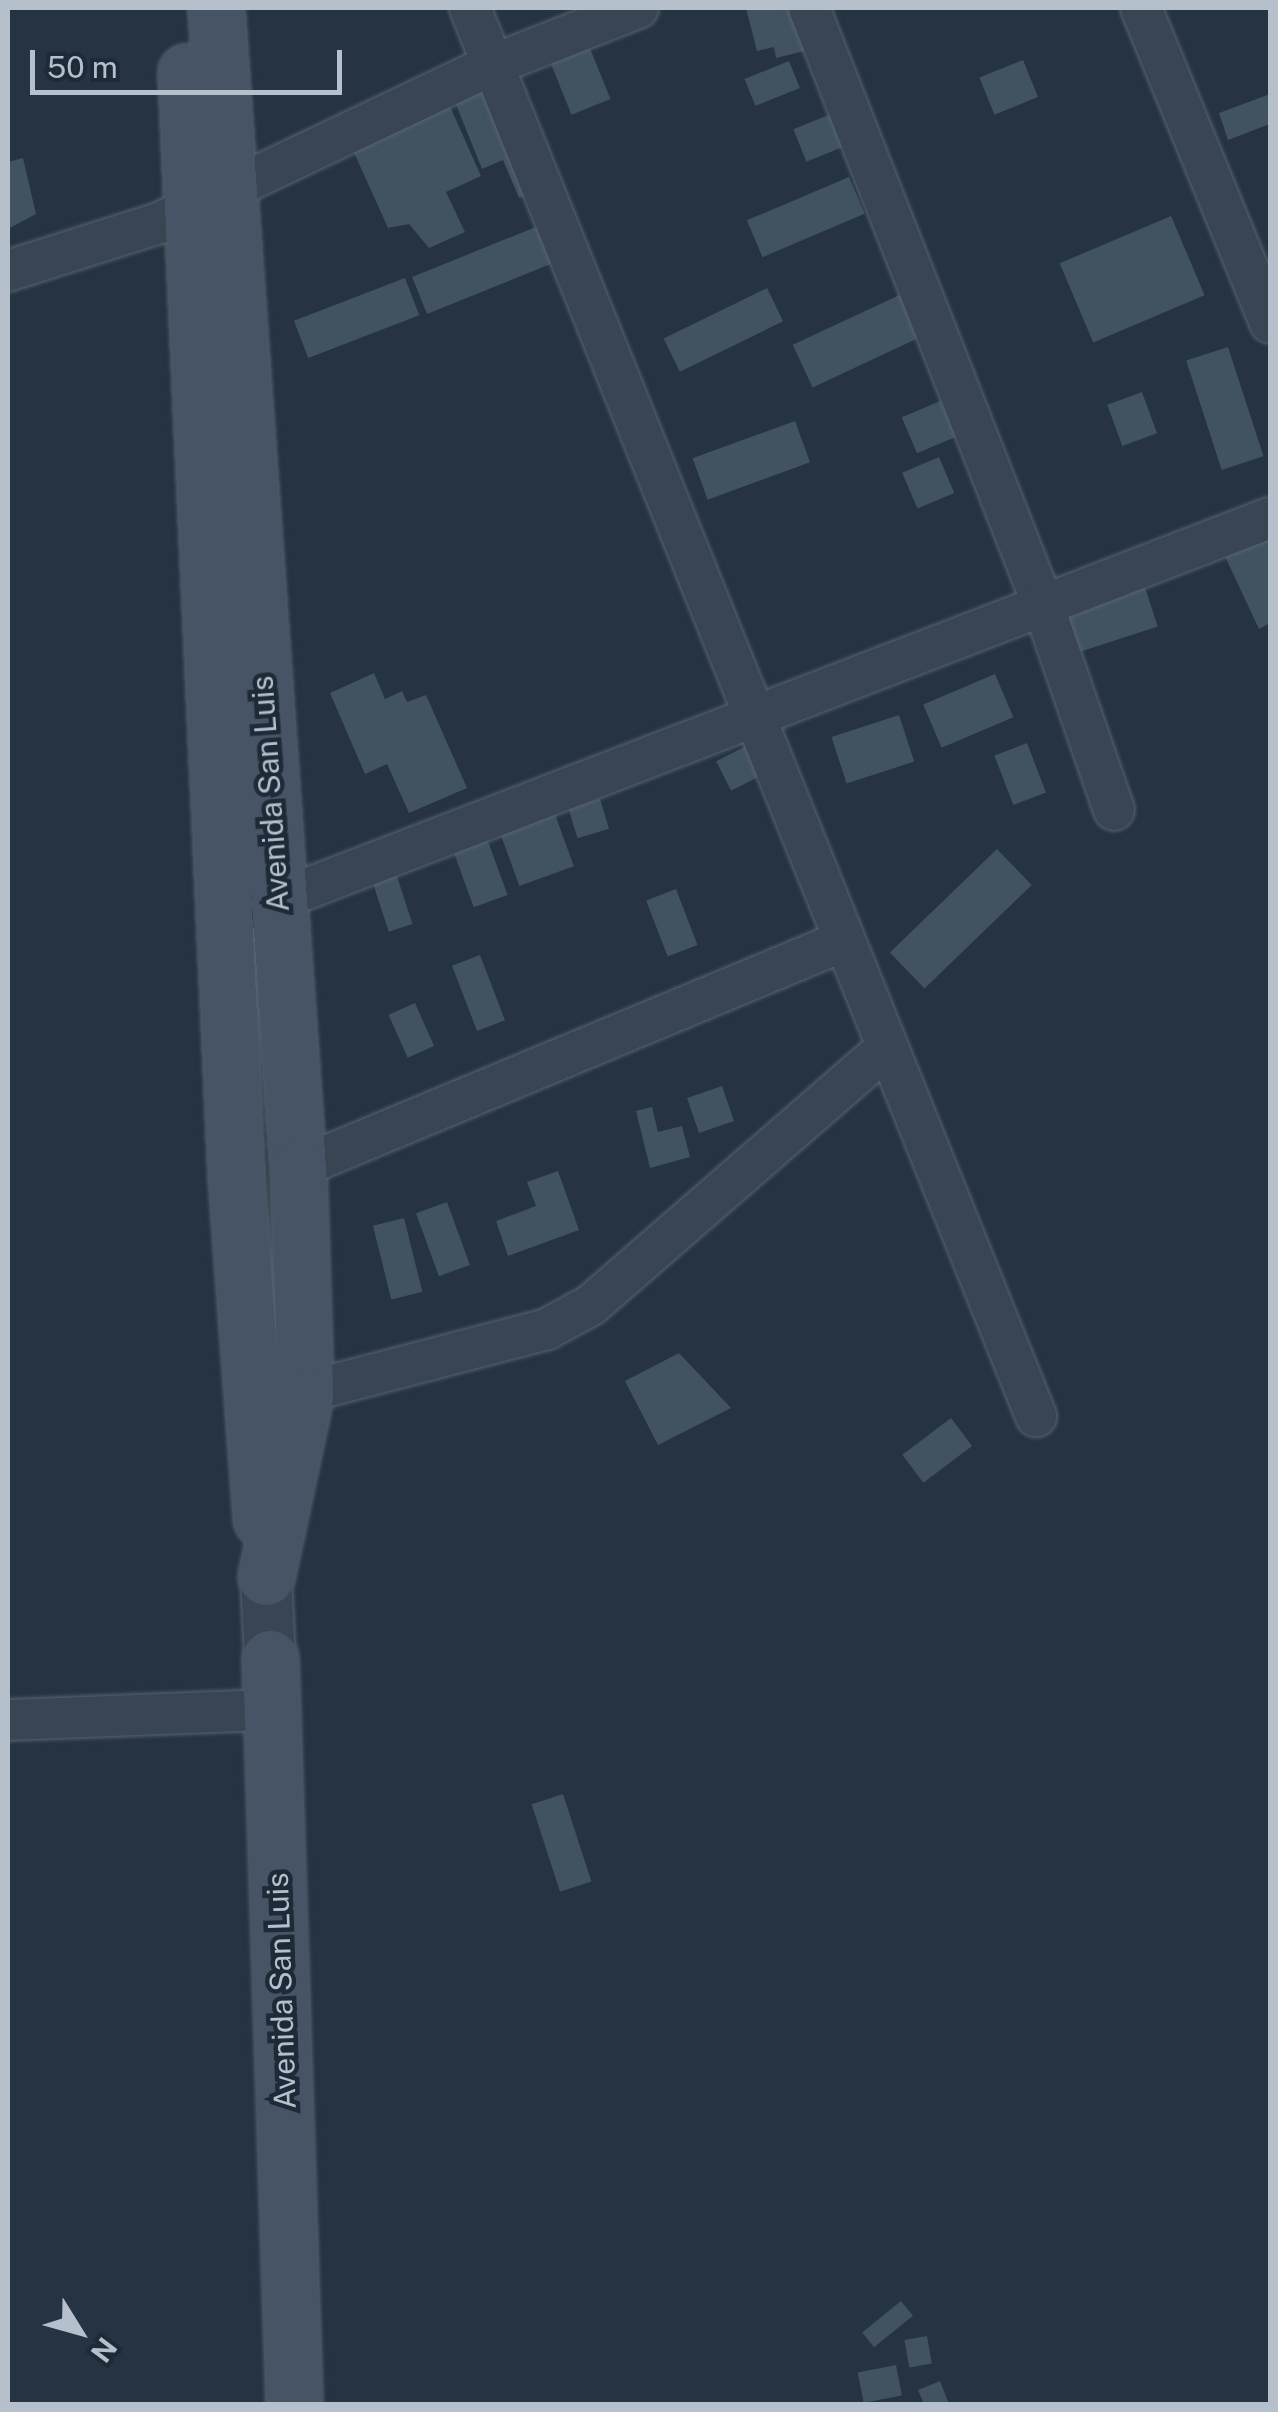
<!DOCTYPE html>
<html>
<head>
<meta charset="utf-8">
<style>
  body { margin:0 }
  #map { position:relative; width:1278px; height:2412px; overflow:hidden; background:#253342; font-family:"Public Sans",sans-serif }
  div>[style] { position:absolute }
  .building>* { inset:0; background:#415261; transform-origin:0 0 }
  .roads { filter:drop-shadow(0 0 2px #57636f) drop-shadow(0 0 2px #57636f) }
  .minor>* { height:40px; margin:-20px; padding:0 20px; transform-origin:20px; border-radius:20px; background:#394552 }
  .tertiary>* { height:50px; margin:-25px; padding:0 25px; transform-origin:25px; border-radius:25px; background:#394552 }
  .secondary>* { height:55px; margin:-27.5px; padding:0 27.5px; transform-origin:27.5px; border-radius:27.5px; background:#475465 }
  span { translate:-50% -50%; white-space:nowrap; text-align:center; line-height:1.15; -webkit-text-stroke:9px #1e2a37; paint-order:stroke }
  .street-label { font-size:30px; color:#b6c0cc }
  .frame { position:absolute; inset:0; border:10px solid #b6c0cc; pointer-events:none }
  .north { position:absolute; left:30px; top:2282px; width:100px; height:100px; -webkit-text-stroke:8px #1e2a37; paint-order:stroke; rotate:127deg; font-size:28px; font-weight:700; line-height:40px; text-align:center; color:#b6c0cc }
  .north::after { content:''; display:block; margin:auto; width:35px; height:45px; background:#b6c0cc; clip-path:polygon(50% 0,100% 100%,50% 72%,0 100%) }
  .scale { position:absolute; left:30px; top:50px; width:312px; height:45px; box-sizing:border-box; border:5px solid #b6c0cc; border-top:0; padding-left:12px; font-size:30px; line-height:35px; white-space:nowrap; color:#b6c0cc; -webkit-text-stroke:8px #1e2a37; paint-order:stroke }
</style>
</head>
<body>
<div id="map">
  <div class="building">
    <i style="clip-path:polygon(746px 8px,798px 8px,809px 50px,776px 58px,774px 47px,757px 51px)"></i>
    <i style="left:585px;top:36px;width:68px;height:42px;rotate:68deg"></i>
    <i style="left:1023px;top:60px;width:40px;height:47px;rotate:68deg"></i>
    <i style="left:789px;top:61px;width:29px;height:48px;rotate:68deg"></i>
    <i style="clip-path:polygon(493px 87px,534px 192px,519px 198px,503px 160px,482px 169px,455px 102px)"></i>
    <i style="clip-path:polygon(1270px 94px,1270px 124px,1228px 140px,1219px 113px)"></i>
    <i style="clip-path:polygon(448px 102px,481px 176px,446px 192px,465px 232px,429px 248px,409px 224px,388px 228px,351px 146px)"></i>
    <i style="left:836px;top:112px;width:35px;height:46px;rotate:68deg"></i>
    <i style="clip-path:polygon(23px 158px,36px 214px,8px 229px,8px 162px)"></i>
    <i style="left:849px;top:177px;width:40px;height:111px;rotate:67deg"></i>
    <i style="left:1171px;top:216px;width:86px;height:121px;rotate:67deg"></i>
    <i style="left:553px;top:220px;width:40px;height:152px;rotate:68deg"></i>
    <i style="left:405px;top:278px;width:40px;height:119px;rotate:69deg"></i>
    <i style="left:767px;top:288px;width:37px;height:115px;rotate:64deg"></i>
    <i style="left:906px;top:292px;width:47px;height:125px;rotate:65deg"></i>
    <i style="left:1228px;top:347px;width:115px;height:44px;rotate:72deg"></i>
    <i style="left:1142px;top:392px;width:44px;height:37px;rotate:70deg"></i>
    <i style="left:945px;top:399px;width:39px;height:47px;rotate:67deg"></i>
    <i style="left:795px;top:421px;width:44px;height:109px;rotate:70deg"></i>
    <i style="left:939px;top:457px;width:39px;height:40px;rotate:67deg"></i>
    <i style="clip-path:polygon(1270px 527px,1270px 623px,1259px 629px,1222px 550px)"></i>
    <i style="left:1142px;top:578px;width:51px;height:92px;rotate:72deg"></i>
    <i style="clip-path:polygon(374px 673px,385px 699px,402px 691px,407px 702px,426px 695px,467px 788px,409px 813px,387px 764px,365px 774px,330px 693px)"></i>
    <i style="left:995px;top:674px;width:47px;height:78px;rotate:67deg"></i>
    <i style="left:899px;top:715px;width:49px;height:71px;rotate:72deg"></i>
    <i style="left:1027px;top:743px;width:53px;height:35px;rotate:69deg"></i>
    <i style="left:750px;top:744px;width:33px;height:38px;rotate:63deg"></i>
    <i style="left:600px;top:799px;width:31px;height:33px;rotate:73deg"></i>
    <i style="left:552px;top:806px;width:64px;height:58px;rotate:70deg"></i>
    <i style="left:485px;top:833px;width:66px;height:36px;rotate:70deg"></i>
    <i style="left:997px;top:849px;width:50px;height:149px;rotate:46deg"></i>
    <i style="left:393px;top:864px;width:63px;height:25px;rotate:72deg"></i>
    <i style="left:676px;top:889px;width:60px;height:32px;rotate:69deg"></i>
    <i style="left:480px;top:955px;width:70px;height:30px;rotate:69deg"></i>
    <i style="left:415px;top:1003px;width:47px;height:29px;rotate:66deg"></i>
    <i style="left:722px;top:1086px;width:37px;height:37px;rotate:71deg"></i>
    <i style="clip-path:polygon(652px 1107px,658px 1132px,682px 1126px,690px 1157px,650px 1168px,636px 1111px)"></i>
    <i style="clip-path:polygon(558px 1171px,579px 1230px,508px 1256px,496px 1221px,536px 1206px,527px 1182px)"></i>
    <i style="left:447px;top:1202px;width:67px;height:33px;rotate:70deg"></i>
    <i style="left:404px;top:1218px;width:76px;height:32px;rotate:76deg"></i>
    <i style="clip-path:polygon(679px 1353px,731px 1408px,658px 1445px,625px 1381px)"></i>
    <i style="left:951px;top:1418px;width:35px;height:61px;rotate:53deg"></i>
    <i style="left:563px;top:1794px;width:92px;height:33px;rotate:72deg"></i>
    <i style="left:901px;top:2301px;width:19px;height:50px;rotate:51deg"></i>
    <i style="left:927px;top:2336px;width:28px;height:23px;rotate:80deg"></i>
    <i style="left:896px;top:2365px;width:31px;height:39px;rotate:79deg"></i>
    <i style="clip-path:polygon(940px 2381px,949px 2404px,924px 2404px,918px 2390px)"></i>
  </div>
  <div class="roads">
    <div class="minor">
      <i style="left:470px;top:8px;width:1518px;rotate:68.1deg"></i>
      <i style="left:809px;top:8px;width:638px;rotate:68.58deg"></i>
      <i style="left:1042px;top:602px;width:220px;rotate:70.9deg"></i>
      <i style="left:1141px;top:8px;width:340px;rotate:67.7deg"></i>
      <i style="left:8px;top:271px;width:158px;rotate:-17.6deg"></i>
      <i style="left:159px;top:223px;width:366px;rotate:-25.4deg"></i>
      <i style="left:490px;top:66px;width:159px;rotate:-21.4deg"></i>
      <i style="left:257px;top:908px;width:1085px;rotate:-21.06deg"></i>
      <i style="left:298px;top:1168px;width:588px;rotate:-22.6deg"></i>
      <i style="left:279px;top:1399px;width:277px;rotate:-14.6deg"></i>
      <i style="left:547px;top:1329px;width:50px;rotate:-28.6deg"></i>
      <i style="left:591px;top:1305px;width:388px;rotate:-41deg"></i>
      <i style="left:8px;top:1720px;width:264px;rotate:-2.2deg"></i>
    </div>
    <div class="tertiary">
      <i style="left:266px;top:1577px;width:81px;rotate:87.2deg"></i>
    </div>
    <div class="secondary">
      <i style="left:216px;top:8px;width:1163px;rotate:85.96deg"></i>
      <i style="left:298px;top:1168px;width:227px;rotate:88.2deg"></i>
      <i style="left:305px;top:1395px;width:186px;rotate:102.1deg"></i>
      <i style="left:186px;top:72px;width:1104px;rotate:87.4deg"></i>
      <i style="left:236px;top:1175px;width:345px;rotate:85.8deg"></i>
      <i style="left:270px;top:1658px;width:746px;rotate:88.16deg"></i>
    </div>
  </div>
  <div class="street-label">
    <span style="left:270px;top:794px;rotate:-94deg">Avenida San Luis</span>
    <span style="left:281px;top:1991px;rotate:-92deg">Avenida San Luis</span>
  </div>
  <div class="frame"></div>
  <div class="north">N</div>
  <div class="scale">50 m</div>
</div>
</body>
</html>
